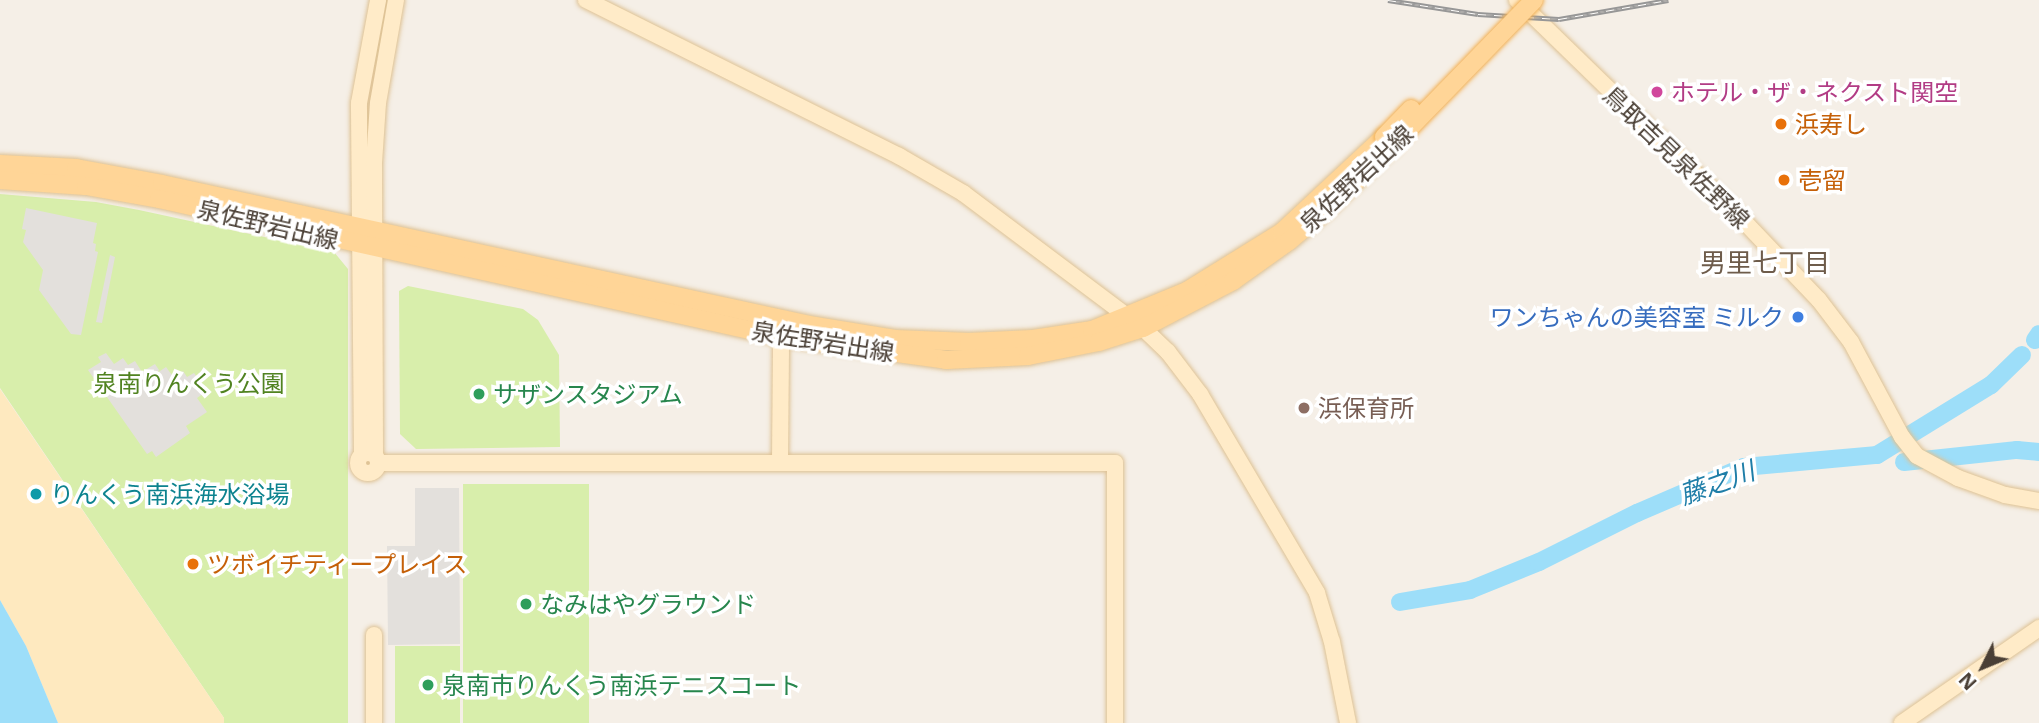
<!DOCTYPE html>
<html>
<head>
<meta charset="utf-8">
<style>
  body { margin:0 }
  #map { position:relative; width:2039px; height:723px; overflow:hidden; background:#f5efe7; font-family:"Noto Sans","Noto Sans JP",sans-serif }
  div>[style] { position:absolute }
  .green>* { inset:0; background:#d8eeab; transform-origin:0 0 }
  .sand>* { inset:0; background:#fee9bf }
  .parking>* { inset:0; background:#e3e0dc }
  .water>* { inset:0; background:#9ddef9 }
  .river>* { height:18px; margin:-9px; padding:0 9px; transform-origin:9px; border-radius:9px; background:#9ddef9 }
  .roads { filter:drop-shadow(0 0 2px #dec294) drop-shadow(0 0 2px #dec294) }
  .secondary>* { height:16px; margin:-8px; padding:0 8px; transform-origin:8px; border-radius:8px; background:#ffebc8 }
  .secondary>.ring { margin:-8px; padding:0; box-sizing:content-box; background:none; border:16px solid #ffebc8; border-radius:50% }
  .primary>* { height:18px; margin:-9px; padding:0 9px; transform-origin:9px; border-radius:9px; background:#ffd597 }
  .rail>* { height:5px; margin-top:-2.5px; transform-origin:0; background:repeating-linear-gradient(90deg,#fff 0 8px,#979797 0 16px); box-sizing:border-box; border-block:2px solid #979797 }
  .bridges { filter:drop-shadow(0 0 2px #f2b259) drop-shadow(0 0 2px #f2b259) }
  .primary-bridge>* { height:18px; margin:-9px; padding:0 9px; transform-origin:9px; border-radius:9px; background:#ffd597 }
  .dots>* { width:19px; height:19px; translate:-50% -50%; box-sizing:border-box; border:4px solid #fff; border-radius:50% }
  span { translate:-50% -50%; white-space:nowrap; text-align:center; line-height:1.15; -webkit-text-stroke:7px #fff; paint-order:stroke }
  .hotel-label { font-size:24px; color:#b23c85 }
  .left { translate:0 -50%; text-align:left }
  .food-label { font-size:24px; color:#c56008 }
  .street-label { font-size:24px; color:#4a3f35 }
  .shop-label { font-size:24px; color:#366cbe }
  .right { translate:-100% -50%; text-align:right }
  .park-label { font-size:24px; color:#518321 }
  .leisure-label { font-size:24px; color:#27864d }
  .education-label { font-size:24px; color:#785e54 }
  .culture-label { font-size:24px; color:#0d838f }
  .neighbourhood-label { font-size:26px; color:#6e5c4b }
  .water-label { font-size:26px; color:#1f7ea8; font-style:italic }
  .north { position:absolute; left:1948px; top:632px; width:70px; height:70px; -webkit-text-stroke:5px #fff; paint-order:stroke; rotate:227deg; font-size:19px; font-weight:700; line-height:28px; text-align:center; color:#4a3f35 }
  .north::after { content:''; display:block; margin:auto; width:24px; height:32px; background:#4a3f35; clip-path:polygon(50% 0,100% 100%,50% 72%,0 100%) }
</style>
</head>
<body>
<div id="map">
  <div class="green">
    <i style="clip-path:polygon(0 194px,96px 202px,139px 210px,334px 252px,348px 269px,348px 723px,224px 723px,224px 718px,0 388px)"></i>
    <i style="clip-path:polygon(408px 286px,523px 309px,538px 320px,559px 355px,560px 447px,416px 449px,400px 434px,399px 291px)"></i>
    <i style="left:463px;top:484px;width:126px;height:239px"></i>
    <i style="left:395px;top:646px;width:65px;height:77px"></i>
  </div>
  <div class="sand">
    <i style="clip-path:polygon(0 389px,224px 718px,224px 723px,58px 723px,26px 646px,0 600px)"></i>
  </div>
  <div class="parking">
    <i style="clip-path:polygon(26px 208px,97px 223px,93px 243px,96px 244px,95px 251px,98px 252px,81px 335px,71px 334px,39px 290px,43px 270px,23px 242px,26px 230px,22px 229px)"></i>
    <i style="clip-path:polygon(110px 255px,115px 257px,102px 323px,96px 322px)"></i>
    <i style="clip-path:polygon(106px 353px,114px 364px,123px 358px,128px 365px,135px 361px,142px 372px,155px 364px,159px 370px,157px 373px,166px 367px,174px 378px,183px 371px,187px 377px,194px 373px,207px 391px,197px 398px,207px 412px,186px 426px,190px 433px,156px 457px,152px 451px,147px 454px,88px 370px,101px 362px,98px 357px)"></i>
    <i style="clip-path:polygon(415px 488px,459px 488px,460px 644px,388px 645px,387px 546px,415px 546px)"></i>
  </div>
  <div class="water">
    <i style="clip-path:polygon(0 600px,26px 646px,58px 723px,0 723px)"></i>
  </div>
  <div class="river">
    <i style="left:2035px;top:340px;width:7px;rotate:-56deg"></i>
    <i style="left:1904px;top:462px;width:114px;rotate:-6.1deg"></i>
    <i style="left:2017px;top:450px;width:22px;rotate:5deg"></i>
    <i style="left:1400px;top:602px;width:71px;rotate:-9.7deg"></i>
    <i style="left:1470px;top:590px;width:74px;rotate:-22.1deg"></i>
    <i style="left:1539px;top:562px;width:110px;rotate:-26.6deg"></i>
    <i style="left:1637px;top:513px;width:116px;rotate:-23.3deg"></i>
    <i style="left:1744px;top:467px;width:134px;rotate:-5.2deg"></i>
    <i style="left:1877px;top:455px;width:134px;rotate:-31.6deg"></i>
    <i style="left:1991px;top:385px;width:43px;rotate:-44.1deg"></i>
  </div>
  <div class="roads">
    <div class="secondary">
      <i style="left:586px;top:0;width:350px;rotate:26.5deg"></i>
      <i style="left:899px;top:156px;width:74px;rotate:30deg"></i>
      <i style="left:963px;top:193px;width:225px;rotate:36.9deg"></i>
      <i style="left:1143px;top:328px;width:35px;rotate:44deg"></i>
      <i style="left:1168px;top:352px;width:53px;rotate:52.7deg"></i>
      <i style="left:1200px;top:394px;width:231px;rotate:59.5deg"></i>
      <i style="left:1317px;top:593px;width:51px;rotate:73deg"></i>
      <i style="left:1332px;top:642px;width:83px;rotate:78.8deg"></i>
      <i style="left:1517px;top:0;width:308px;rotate:44.2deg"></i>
      <i style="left:1738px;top:215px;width:117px;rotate:46.4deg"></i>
      <i style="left:1819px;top:300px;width:53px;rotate:52.7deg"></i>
      <i style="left:1851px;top:342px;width:108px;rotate:61.8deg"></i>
      <i style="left:1902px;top:437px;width:24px;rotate:52deg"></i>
      <i style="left:1917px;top:456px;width:47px;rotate:28.2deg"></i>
      <i style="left:1958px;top:478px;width:50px;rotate:19.9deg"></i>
      <i style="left:2005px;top:495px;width:35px;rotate:10deg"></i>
      <i class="ring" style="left:358px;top:453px;width:4px;height:4px"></i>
      <i style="left:362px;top:454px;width:351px;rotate:-90.5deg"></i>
      <i style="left:359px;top:103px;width:105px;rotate:-79.5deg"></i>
      <i style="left:375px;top:454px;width:291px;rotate:-90.2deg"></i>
      <i style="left:374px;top:163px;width:60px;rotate:-86.2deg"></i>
      <i style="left:378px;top:103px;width:105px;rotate:-80.1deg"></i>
      <i style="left:780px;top:462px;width:125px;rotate:-89.5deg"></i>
      <i style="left:379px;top:463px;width:736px"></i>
      <i style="left:1115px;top:463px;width:260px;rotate:90deg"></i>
      <i style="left:374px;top:635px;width:88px;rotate:90deg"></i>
      <i style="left:1902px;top:723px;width:167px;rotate:-34.7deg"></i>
    </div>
    <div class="primary">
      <i style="left:0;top:164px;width:76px;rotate:3deg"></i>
      <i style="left:76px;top:168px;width:87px;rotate:10.5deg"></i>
      <i style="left:162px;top:184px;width:662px;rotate:12.29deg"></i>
      <i style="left:809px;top:325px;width:87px;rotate:9.2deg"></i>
      <i style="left:895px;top:339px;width:74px;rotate:2.3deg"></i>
      <i style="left:969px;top:342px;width:64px;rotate:-2.7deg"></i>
      <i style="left:1033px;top:339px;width:60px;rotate:-8.7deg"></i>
      <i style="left:1092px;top:330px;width:103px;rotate:-22.3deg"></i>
      <i style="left:1187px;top:291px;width:112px;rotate:-31.8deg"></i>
      <i style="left:1282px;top:232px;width:139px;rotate:-43deg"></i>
      <i style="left:0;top:180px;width:86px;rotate:4deg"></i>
      <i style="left:86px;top:186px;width:74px;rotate:10.1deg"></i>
      <i style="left:159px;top:199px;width:637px;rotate:12.51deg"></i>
      <i style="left:781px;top:337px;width:167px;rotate:7.9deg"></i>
      <i style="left:946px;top:360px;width:82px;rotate:-2.8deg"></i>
      <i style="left:1028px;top:356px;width:72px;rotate:-11.2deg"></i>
      <i style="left:1099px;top:342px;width:46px;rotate:-17.7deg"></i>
      <i style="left:1143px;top:328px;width:102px;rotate:-27.6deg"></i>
      <i style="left:1233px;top:281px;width:69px;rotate:-35.5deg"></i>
      <i style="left:1289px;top:241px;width:50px;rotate:-40.1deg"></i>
      <i style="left:1327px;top:209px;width:92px;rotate:-44.1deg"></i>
    </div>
  </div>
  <div class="rail">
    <i style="left:1388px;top:0;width:91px;rotate:8.8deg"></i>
    <i style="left:1478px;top:14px;width:81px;rotate:3.5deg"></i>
    <i style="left:1559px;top:19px;width:111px;rotate:-9.9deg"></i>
  </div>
  <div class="bridges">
    <div class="primary-bridge">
      <i style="left:1384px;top:137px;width:39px;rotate:-46deg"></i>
      <i style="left:1393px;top:145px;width:202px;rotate:-45.8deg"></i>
    </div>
  </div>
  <div class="dots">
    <i style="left:1657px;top:92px;background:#d1479c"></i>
    <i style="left:1781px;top:124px;background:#e8710a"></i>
    <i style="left:1784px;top:180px;background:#e8710a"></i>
    <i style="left:1798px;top:317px;background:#3f7fe0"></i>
    <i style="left:479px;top:394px;background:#2e9e5b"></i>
    <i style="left:1304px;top:408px;background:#8d6e63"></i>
    <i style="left:36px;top:494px;background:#0f9aa8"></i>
    <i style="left:193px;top:564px;background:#e8710a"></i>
    <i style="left:526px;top:604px;background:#2e9e5b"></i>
    <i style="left:428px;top:685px;background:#2e9e5b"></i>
  </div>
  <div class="hotel-label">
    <span class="left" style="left:1671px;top:92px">ホテル・ザ・ネクスト関空</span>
  </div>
  <div class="food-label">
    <span class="left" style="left:1795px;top:124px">浜寿し</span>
    <span class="left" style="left:1798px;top:180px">壱留</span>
    <span class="left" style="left:207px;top:564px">ツボイチティープレイス</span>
  </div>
  <div class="street-label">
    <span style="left:1677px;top:157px;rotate:44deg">鳥取吉見泉佐野線</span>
    <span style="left:1356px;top:178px;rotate:-43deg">泉佐野岩出線</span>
    <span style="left:268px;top:224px;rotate:13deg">泉佐野岩出線</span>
    <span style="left:823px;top:341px;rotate:9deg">泉佐野岩出線</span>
  </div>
  <div class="shop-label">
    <span class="right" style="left:1784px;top:317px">ワンちゃんの美容室 ミルク</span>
  </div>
  <div class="park-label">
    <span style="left:189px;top:383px">泉南りんくう公園</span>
  </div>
  <div class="leisure-label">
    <span class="left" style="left:493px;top:394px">サザンスタジアム</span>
    <span class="left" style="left:540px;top:604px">なみはやグラウンド</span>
    <span class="left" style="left:442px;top:685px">泉南市りんくう南浜テニスコート</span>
  </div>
  <div class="education-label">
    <span class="left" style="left:1318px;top:408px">浜保育所</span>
  </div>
  <div class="culture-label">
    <span class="left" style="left:50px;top:494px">りんくう南浜海水浴場</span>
  </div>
  <div class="neighbourhood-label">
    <span style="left:1765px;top:263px">男里七丁目</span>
  </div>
  <div class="water-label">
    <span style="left:1717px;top:483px;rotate:-20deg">藤之川</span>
  </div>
  <div class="north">N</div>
</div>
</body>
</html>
